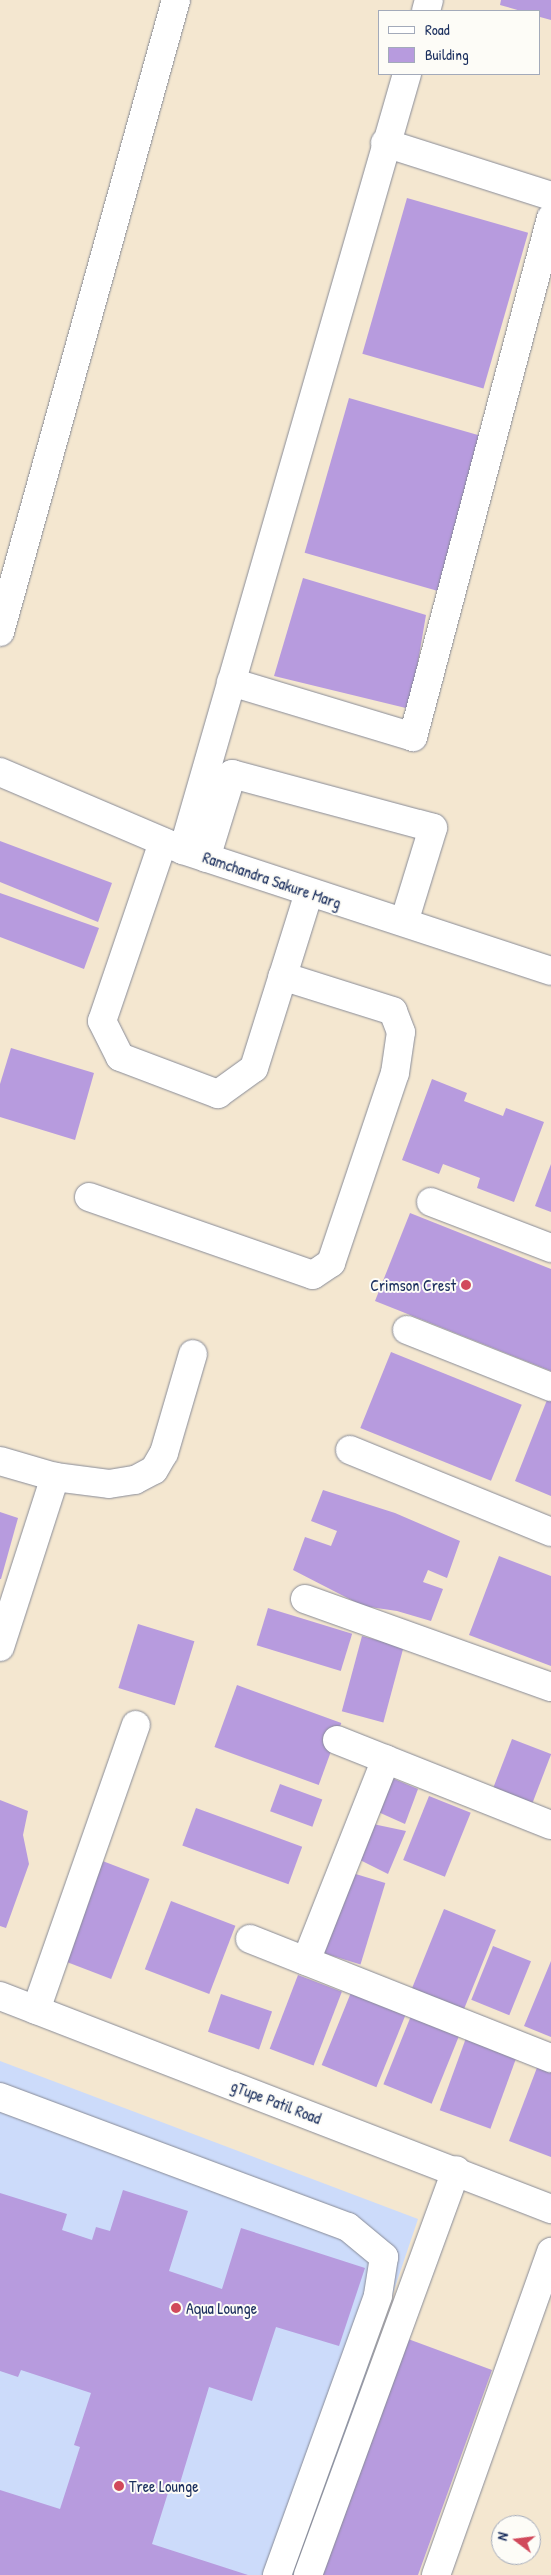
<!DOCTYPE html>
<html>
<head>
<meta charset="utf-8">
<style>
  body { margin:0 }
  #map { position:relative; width:551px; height:2575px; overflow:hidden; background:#f4e7d0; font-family:"Patrick Hand",sans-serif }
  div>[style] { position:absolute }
  .built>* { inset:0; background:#ccdbfa }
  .building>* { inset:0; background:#b79bde; transform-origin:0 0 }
  .roads { filter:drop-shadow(0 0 1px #888b97) drop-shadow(0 0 1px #888b97) }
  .minor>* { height:28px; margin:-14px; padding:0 14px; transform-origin:14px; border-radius:14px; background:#fff }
  .dots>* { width:14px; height:14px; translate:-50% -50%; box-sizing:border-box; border:2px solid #fdfcf7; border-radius:50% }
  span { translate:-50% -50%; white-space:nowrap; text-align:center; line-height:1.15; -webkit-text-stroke:4px #fdfcf7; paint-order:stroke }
  .street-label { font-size:16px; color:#1b2f5e }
  .poi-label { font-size:16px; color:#1b2f5e }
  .right { translate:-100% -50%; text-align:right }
  .left { translate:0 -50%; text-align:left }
  .legend { position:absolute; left:378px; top:10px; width:162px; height:65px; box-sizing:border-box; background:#fdfcf7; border:1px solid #a3aaba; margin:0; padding:6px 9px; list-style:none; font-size:15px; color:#1b2f5e }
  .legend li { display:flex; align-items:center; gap:10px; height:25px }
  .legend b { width:25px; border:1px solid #a3aaba }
  .north { position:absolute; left:491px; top:2515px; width:50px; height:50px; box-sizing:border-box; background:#fdfcf7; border:1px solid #a3aaba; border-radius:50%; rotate:285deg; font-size:14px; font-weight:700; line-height:20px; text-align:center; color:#1b2f5e }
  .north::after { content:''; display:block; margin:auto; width:18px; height:22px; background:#d1495b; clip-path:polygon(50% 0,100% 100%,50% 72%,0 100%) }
</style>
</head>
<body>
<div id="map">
  <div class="built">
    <i style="clip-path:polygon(0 2061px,418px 2219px,298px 2575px,0 2575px)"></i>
  </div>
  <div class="building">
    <i style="clip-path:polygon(501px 0,551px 0,551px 20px,540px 17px,540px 11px,521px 11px,500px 5px)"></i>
    <i style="left:407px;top:198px;width:126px;height:162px;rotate:16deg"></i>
    <i style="left:349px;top:398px;width:145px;height:161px;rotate:16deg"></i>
    <i style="clip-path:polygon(303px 578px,426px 615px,410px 709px,274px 676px)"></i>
    <i style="clip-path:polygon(0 841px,112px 883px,98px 922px,0 882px)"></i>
    <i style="clip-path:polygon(0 893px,99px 928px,84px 969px,0 937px)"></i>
    <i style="clip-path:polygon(11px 1048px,94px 1073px,75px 1140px,0 1117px,0 1084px)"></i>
    <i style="clip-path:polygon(432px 1079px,467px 1093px,464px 1101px,503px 1116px,506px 1108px,544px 1122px,514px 1202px,477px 1188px,480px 1178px,443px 1164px,439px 1174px,402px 1160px)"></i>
    <i style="clip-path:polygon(551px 1164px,551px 1212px,535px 1206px)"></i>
    <i style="clip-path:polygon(410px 1213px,551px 1269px,551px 1371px,375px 1301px)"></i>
    <i style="left:391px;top:1352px;width:141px;height:82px;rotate:22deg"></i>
    <i style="clip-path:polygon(549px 1395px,551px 1395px,551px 1496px,515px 1481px)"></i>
    <i style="clip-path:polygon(323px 1490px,395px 1513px,460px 1541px,447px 1578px,428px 1570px,423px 1582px,443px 1589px,431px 1621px,397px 1611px,363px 1606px,293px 1570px,305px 1537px,331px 1546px,337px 1531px,311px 1521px)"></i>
    <i style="clip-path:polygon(0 1512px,18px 1518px,1px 1579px,0 1579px)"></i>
    <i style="clip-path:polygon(499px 1556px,551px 1576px,551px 1666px,469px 1635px)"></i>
    <i style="left:268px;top:1608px;width:88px;height:39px;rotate:17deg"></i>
    <i style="left:138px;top:1624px;width:59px;height:67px;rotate:17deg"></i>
    <i style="left:362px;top:1636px;width:43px;height:78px;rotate:15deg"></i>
    <i style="left:237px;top:1685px;width:111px;height:66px;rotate:20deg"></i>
    <i style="left:512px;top:1739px;width:42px;height:55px;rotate:21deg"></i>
    <i style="clip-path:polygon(387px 1776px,418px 1789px,405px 1824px,376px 1811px)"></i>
    <i style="left:280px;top:1784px;width:45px;height:29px;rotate:20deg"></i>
    <i style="left:429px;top:1796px;width:45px;height:69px;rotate:22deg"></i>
    <i style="clip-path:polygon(0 1800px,28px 1811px,23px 1835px,29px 1864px,6px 1928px,0 1926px)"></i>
    <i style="left:196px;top:1808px;width:113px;height:40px;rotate:20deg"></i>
    <i style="clip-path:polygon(373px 1824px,406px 1831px,388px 1874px,360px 1860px)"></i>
    <i style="left:100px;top:1860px;width:53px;height:107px;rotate:21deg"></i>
    <i style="left:349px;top:1872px;width:38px;height:85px;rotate:17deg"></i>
    <i style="left:171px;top:1901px;width:69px;height:73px;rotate:21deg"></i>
    <i style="left:444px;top:1909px;width:56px;height:90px;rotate:22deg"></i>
    <i style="left:493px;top:1946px;width:41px;height:58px;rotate:22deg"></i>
    <i style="clip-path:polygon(551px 1961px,551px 2037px,524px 2026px)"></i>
    <i style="left:298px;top:1975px;width:47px;height:79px;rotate:21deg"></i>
    <i style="left:352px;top:1990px;width:59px;height:81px;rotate:22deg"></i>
    <i style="left:221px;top:1994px;width:54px;height:40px;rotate:19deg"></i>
    <i style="left:413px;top:2011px;width:52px;height:79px;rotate:22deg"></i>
    <i style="left:466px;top:2038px;width:54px;height:77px;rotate:20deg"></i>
    <i style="clip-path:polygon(538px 2065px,551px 2070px,551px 2157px,509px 2141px)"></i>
    <i style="clip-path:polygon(123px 2190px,188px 2211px,169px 2271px,222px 2289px,241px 2228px,365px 2268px,339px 2346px,276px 2327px,252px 2401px,209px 2387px,180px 2483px,172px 2480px,152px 2544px,248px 2575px,0 2575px,0 2490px,60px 2509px,80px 2447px,74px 2445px,91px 2393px,21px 2370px,18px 2377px,0 2371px,0 2193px,67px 2214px,62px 2230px,92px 2240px,96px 2227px,110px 2231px)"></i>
    <i style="clip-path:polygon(400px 2336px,492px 2370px,418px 2575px,313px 2575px)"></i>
  </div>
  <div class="roads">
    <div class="minor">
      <i style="left:426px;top:11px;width:11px;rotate:-75deg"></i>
      <i style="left:385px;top:143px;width:174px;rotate:17.7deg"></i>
      <i style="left:0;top:632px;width:656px;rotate:-74.44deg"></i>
      <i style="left:231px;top:682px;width:190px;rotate:16.8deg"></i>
      <i style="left:413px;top:737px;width:537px;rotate:-75.11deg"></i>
      <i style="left:0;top:772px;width:199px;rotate:23.1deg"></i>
      <i style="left:183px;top:850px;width:387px;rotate:18.2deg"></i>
      <i style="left:163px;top:842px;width:189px;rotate:108.8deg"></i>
      <i style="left:102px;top:1021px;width:40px;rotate:63.4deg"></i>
      <i style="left:120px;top:1057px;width:105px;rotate:20.7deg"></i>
      <i style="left:218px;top:1094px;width:44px;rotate:-35.8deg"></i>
      <i style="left:254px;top:1068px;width:184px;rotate:-72.6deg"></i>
      <i style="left:183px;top:850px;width:808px;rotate:-73.9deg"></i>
      <i style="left:206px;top:858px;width:88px;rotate:-72.8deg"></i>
      <i style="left:232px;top:774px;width:208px;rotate:15deg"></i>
      <i style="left:433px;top:828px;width:98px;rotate:107.1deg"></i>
      <i style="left:89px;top:1197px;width:237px;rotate:19.2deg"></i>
      <i style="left:313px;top:1275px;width:22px;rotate:-34deg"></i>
      <i style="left:331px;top:1263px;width:200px;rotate:-71.4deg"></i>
      <i style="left:395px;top:1073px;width:41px;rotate:-81.7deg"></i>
      <i style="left:401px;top:1032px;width:22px;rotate:-111deg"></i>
      <i style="left:393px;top:1011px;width:116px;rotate:-162.5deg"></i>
      <i style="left:431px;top:1202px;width:129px;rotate:21deg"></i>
      <i style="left:407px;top:1330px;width:155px;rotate:21.6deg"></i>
      <i style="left:350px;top:1450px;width:217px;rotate:22.2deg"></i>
      <i style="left:0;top:1461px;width:57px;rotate:16.2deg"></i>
      <i style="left:55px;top:1477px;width:54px;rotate:7.4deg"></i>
      <i style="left:109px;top:1484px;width:26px;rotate:-9deg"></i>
      <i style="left:135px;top:1480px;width:21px;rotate:-28deg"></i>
      <i style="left:154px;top:1470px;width:20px;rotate:-60deg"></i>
      <i style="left:164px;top:1453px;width:103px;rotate:-73.7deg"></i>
      <i style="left:305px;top:1599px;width:261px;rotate:19.7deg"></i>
      <i style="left:0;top:1647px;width:179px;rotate:-72.1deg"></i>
      <i style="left:337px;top:1740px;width:230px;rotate:21.7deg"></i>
      <i style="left:250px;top:1939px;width:324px;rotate:21.6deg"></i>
      <i style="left:306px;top:1961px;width:217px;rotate:-68.4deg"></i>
      <i style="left:0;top:1996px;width:591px;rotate:21.14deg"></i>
      <i style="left:36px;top:2010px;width:302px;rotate:-70.7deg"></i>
      <i style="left:0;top:2097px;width:371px;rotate:20.5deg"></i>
      <i style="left:348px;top:2227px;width:47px;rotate:39.8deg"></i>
      <i style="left:384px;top:2257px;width:39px;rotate:99deg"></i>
      <i style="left:378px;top:2296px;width:297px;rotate:109.9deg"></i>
      <i style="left:308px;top:2575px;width:431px;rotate:-69.9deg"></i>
      <i style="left:436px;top:2575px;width:343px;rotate:-70.4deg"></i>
    </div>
  </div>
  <div class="dots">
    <i style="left:466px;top:1285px;background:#d1495b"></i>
    <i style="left:176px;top:2308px;background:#d1495b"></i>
    <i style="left:119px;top:2486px;background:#d1495b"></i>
  </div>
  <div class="street-label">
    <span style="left:272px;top:880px;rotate:19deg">Ramchandra Sakure Marg</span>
    <span style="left:276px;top:2102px;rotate:21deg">gTupe Patil Road</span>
  </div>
  <div class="poi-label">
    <span class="right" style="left:456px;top:1285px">Crimson Crest</span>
    <span class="left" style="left:186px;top:2308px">Aqua Lounge</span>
    <span class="left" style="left:129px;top:2486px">Tree Lounge</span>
  </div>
  <ul class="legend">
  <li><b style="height:6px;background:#fff"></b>Road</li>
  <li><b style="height:14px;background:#b79bde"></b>Building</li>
  </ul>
  <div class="north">N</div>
</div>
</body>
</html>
